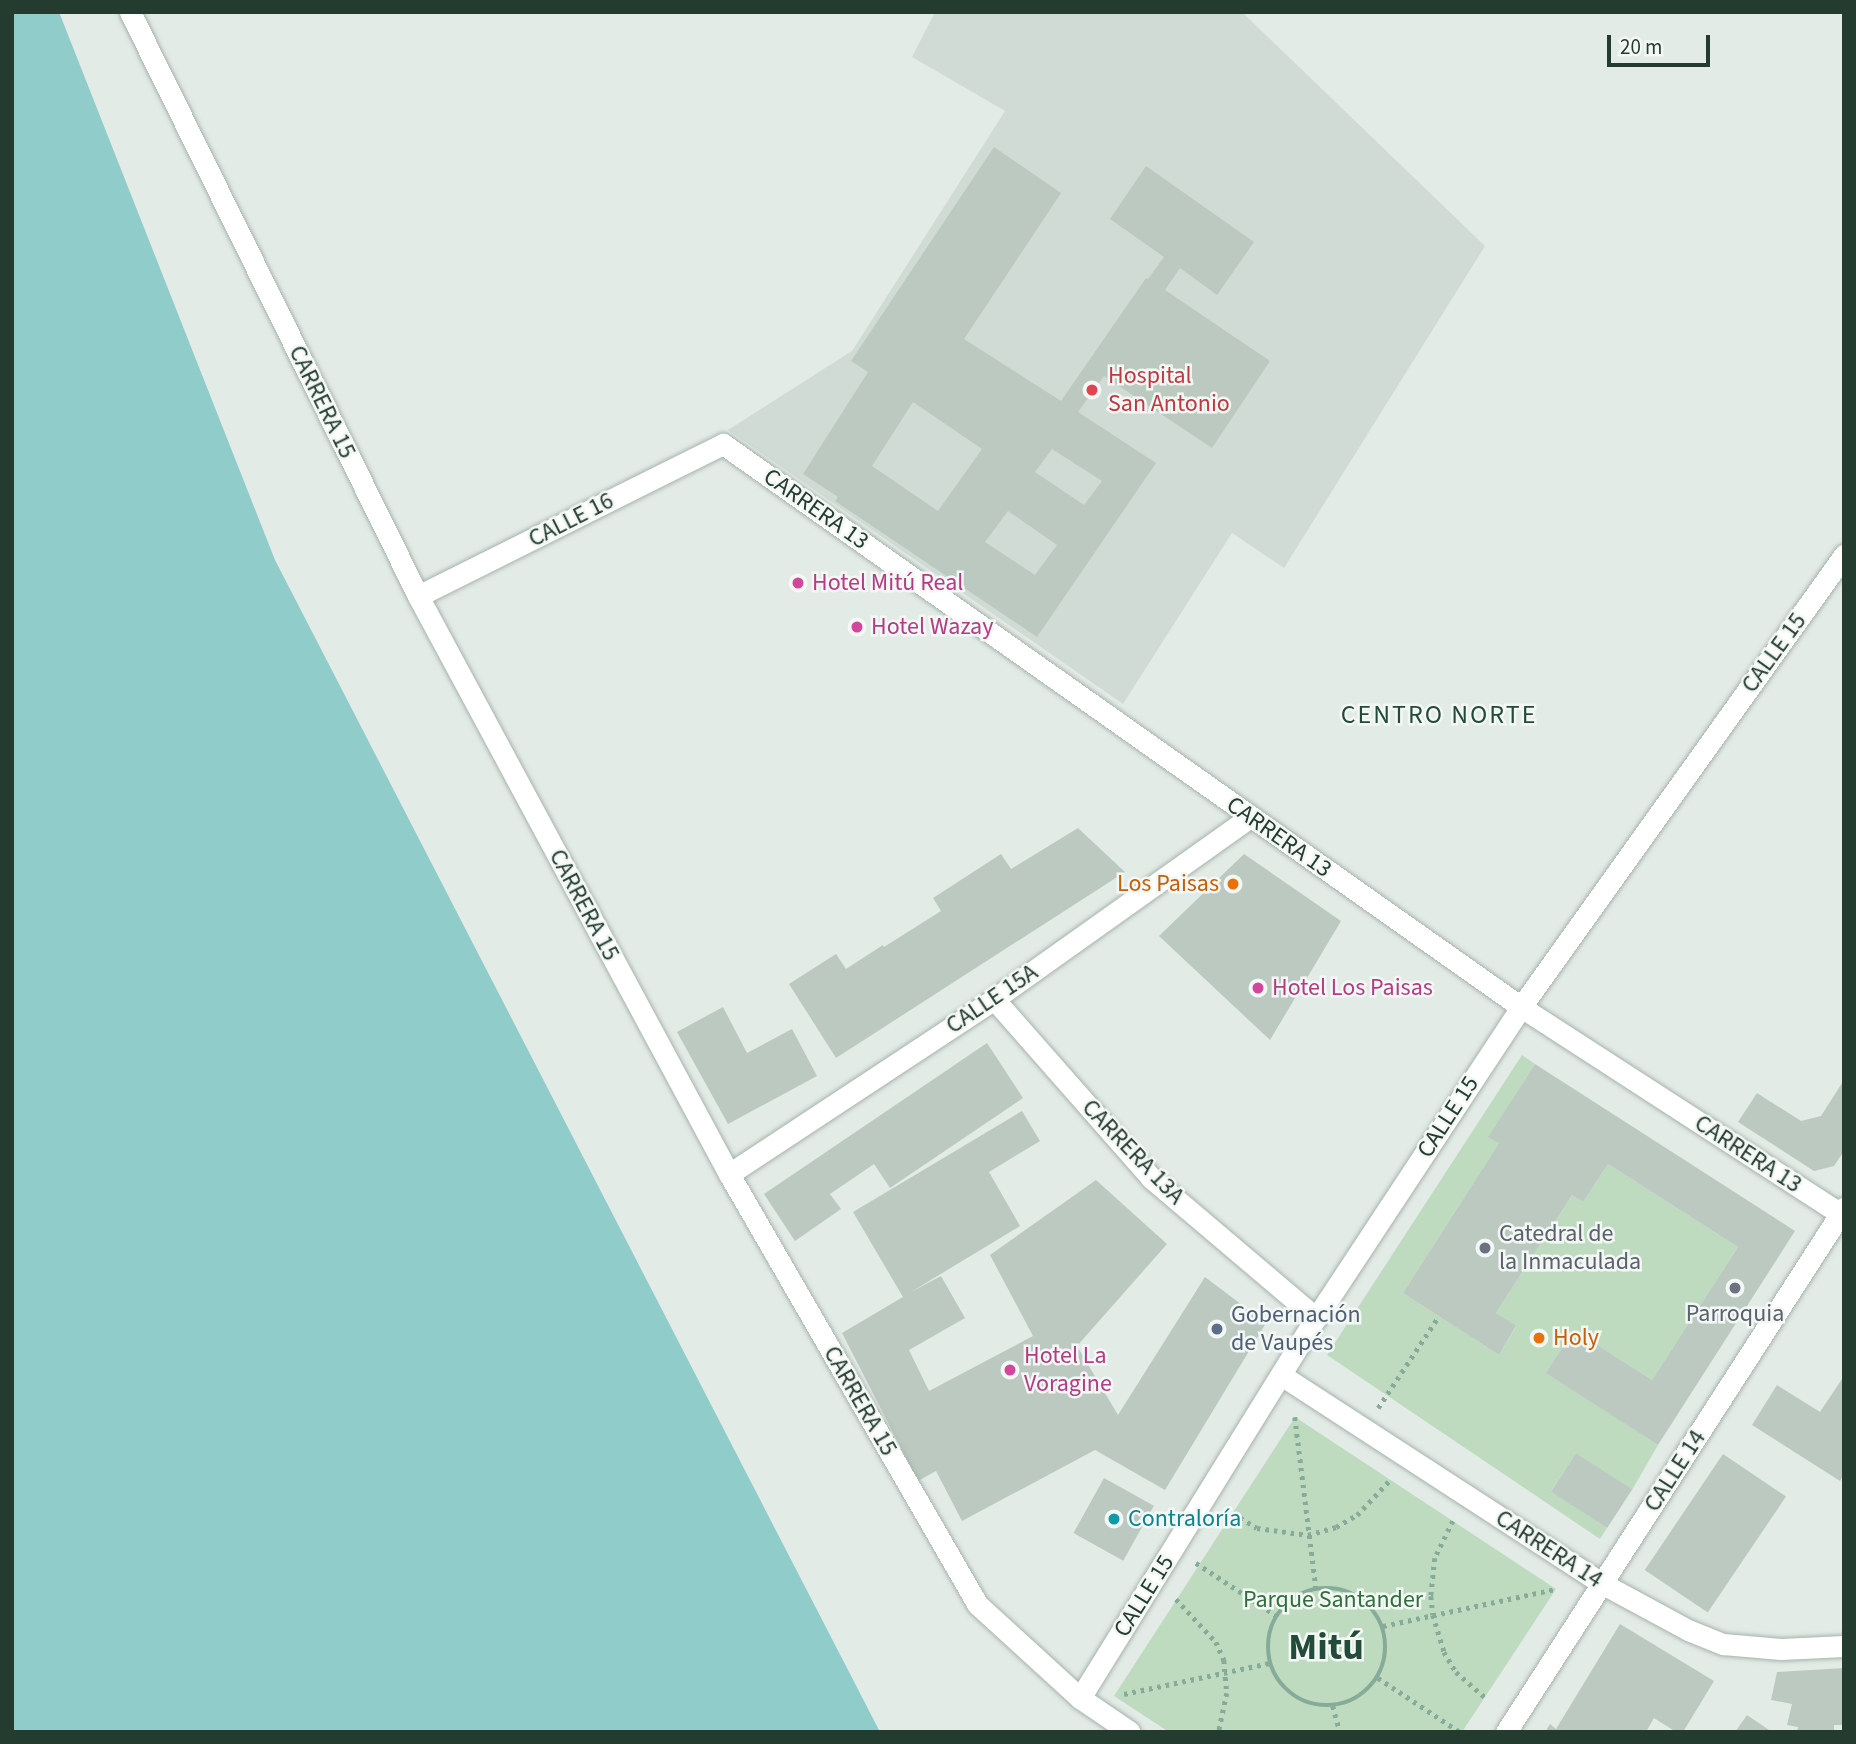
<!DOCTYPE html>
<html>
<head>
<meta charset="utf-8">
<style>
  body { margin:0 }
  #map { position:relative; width:1856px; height:1744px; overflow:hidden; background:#e3ebe6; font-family:"Source Sans 3",sans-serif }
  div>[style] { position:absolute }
  .built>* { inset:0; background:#d1dbd5 }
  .green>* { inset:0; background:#bedbc0 }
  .water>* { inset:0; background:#90ccc9 }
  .building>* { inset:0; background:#bbc9c1; transform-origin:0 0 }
  .path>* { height:4.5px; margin-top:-2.25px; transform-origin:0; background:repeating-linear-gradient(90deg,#86ac99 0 3.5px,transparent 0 8.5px) }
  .path>.ring { margin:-2.25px; padding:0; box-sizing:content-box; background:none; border:4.5px solid #86ac99; border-radius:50% }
  .roads { filter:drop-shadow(0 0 2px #a6b3ac) drop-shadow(0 0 2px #a6b3ac) }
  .street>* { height:21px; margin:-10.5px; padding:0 10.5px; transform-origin:10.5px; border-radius:10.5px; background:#fff }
  .dots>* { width:19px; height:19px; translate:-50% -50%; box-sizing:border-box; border:4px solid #f3f8f5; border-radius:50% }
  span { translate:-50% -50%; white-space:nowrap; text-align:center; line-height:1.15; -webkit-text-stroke:5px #f3f8f5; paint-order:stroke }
  .health-label { font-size:24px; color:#be3a42 }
  .left { translate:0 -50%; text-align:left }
  .street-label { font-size:24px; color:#243b30 }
  .hotel-label { font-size:24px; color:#b23c85 }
  .food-label { font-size:24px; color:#c56008 }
  .right { translate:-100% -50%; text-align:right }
  .worship-label { font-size:24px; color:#5b616d }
  .service-label { font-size:24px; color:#4e5e75 }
  .culture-label { font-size:24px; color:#0d838f }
  .park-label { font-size:24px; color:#326e3d }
  .neighbourhood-label { font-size:26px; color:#224b39; letter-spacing:2px }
  .town-label { font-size:38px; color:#224b39; font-weight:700 }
  .frame { position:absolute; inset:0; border:14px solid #243b30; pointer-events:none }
  .scale { position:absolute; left:1607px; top:35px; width:103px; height:32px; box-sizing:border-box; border:4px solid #243b30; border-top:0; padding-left:9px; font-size:21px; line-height:24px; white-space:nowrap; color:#243b30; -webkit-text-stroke:5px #f3f8f5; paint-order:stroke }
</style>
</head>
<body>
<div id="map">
  <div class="built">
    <i style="clip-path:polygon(935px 12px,1242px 12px,1485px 246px,1284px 568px,1232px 533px,1123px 704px,728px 430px,852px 351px,1005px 111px,912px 57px)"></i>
  </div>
  <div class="green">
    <i style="clip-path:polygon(1522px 1055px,1535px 1064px,1489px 1136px,1499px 1143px,1403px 1293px,1499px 1355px,1516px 1327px,1496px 1313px,1572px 1195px,1583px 1202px,1608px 1164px,1738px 1247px,1652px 1380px,1574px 1330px,1547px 1373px,1658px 1445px,1632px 1490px,1576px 1453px,1551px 1491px,1607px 1528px,1600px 1539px,1327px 1355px)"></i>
    <i style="clip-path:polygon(1295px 1417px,1556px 1589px,1462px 1732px,1169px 1732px,1114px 1696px)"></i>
  </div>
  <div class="water">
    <i style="clip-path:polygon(12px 12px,59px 12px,275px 560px,880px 1732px,12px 1732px)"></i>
  </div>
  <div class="building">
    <i style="clip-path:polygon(evenodd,994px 147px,1061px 193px,964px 339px,1061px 401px,1146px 278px,1148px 279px,1164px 257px,1110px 219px,1146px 166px,1254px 242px,1217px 295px,1180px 268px,1165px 290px,1270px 361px,1212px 448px,1104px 376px,1078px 412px,1156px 463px,1037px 637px,835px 501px,838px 497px,803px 474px,868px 372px,851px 361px,994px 147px,913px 402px,982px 449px,938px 511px,872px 466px,913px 402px,994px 147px,1052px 449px,1102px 481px,1084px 505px,1035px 472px,1052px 449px,994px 147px,1008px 511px,1057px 545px,1035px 575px,985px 542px,1008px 511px)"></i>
    <i style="clip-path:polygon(1078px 828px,1125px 872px,836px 1058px,789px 984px,836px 954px,846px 969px,883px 945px,884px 947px,941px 911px,933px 898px,1001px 854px,1011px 869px)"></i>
    <i style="clip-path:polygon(1244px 854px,1341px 921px,1270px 1040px,1159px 936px)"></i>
    <i style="clip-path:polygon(723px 1007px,747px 1053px,792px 1029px,817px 1076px,728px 1124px,677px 1032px)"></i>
    <i style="clip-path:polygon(987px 1043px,1023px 1098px,890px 1188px,874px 1164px,830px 1194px,841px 1209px,795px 1241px,764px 1194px)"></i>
    <i style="clip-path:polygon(1535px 1064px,1795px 1231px,1658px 1445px,1546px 1373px,1574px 1330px,1652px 1380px,1738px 1247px,1608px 1164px,1583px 1202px,1572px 1195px,1496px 1313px,1516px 1326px,1499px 1355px,1403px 1293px,1499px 1143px,1488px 1137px)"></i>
    <i style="clip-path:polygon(1844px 1080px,1844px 1151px,1834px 1166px,1814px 1171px,1738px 1122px,1757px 1093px,1801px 1121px,1821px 1116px)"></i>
    <i style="clip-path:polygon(1022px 1111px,1040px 1141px,989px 1172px,1020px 1226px,911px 1292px,941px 1276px,965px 1318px,909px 1350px,929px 1391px,1033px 1336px,990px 1255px,1096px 1180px,1167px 1244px,1077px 1346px,1118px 1415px,1205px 1277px,1266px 1323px,1165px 1490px,1095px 1450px,962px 1521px,936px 1471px,918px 1481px,842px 1333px,903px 1297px,853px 1212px)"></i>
    <i style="clip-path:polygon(1844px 1376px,1844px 1474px,1840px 1481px,1752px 1425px,1777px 1385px,1820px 1412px)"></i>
    <i style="left:1576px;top:1453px;width:67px;height:46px;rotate:33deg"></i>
    <i style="left:1723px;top:1454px;width:76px;height:140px;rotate:34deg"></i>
    <i style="left:1104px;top:1478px;width:57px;height:63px;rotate:29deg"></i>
    <i style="clip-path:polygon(1620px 1624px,1714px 1681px,1683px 1732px,1676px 1732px,1654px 1718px,1646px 1732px,1545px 1732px,1550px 1724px,1556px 1729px)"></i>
    <i style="clip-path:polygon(1844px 1668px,1844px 1725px,1834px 1725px,1834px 1732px,1797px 1732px,1798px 1727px,1787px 1725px,1792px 1704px,1771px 1700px,1777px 1672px)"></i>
    <i style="clip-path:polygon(1747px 1715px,1772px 1732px,1735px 1732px)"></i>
  </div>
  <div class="path">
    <i style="left:1378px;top:1408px;width:110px;rotate:-56.5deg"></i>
    <i style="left:1295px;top:1417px;width:173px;rotate:83deg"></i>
    <i style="left:1233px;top:1513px;width:28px;rotate:32deg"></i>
    <i style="left:1257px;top:1528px;width:51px;rotate:7.8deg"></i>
    <i style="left:1308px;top:1535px;width:29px;rotate:-16deg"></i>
    <i style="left:1336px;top:1527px;width:24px;rotate:-30deg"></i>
    <i style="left:1357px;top:1515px;width:48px;rotate:-46.7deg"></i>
    <i style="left:1453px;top:1521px;width:41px;rotate:115.9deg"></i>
    <i style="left:1435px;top:1558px;width:38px;rotate:96deg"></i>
    <i style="left:1431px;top:1596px;width:19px;rotate:84deg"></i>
    <i style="left:1433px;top:1615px;width:39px;rotate:73deg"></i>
    <i style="left:1444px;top:1652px;width:23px;rotate:59deg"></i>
    <i style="left:1456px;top:1672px;width:38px;rotate:41deg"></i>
    <i style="left:1196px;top:1563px;width:97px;rotate:33.2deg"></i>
    <i class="ring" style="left:1268px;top:1588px;width:113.5px;height:113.5px"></i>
    <i style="left:1176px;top:1599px;width:59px;rotate:47.1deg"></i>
    <i style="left:1216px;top:1642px;width:20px;rotate:66deg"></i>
    <i style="left:1224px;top:1660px;width:33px;rotate:85deg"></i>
    <i style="left:1227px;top:1693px;width:40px;rotate:102deg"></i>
    <i style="left:1383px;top:1626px;width:177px;rotate:-12.1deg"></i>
    <i style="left:1378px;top:1678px;width:98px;rotate:33.4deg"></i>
    <i style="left:1124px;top:1694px;width:149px;rotate:-12deg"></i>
    <i style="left:1333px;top:1706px;width:27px;rotate:75deg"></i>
  </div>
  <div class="roads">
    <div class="street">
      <i style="left:130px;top:12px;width:651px;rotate:63.75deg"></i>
      <i style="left:418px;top:596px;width:656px;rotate:61.72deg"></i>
      <i style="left:729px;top:1174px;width:496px;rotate:60deg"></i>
      <i style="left:977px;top:1604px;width:139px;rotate:42.4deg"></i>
      <i style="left:1080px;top:1698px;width:60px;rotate:34.2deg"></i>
      <i style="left:418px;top:596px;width:341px;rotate:-26.5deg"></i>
      <i style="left:723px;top:444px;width:977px;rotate:35.2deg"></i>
      <i style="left:1521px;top:1007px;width:385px;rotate:32.9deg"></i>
      <i style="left:994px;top:999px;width:238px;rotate:48.7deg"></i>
      <i style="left:1151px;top:1178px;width:216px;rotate:40.3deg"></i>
      <i style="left:729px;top:1174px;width:318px;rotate:-33.4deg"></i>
      <i style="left:994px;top:999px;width:314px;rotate:-35.4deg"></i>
      <i style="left:1281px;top:1375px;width:384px;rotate:33deg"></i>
      <i style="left:1603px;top:1584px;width:97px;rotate:28.4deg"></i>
      <i style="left:1688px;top:1630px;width:38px;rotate:22deg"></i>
      <i style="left:1723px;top:1644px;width:58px;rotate:4.9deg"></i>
      <i style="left:1781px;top:1649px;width:63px;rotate:-2.7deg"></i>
      <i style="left:1080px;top:1698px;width:447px;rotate:-58.2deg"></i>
      <i style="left:1316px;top:1318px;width:372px;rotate:-56.6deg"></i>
      <i style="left:1521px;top:1007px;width:556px;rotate:-54.45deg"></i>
      <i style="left:1506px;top:1732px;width:624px;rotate:-57.18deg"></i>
    </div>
  </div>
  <div class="dots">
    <i style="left:1092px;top:390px;background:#e0444e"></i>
    <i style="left:798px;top:583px;background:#d1479c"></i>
    <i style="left:857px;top:627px;background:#d1479c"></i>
    <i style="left:1233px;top:884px;background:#e8710a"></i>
    <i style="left:1258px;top:988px;background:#d1479c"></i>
    <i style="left:1485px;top:1248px;background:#6b7280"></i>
    <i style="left:1735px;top:1288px;background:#6b7280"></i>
    <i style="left:1217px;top:1329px;background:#5c6f8a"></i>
    <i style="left:1539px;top:1338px;background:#e8710a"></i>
    <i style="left:1010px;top:1370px;background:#d1479c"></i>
    <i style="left:1114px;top:1519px;background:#0f9aa8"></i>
  </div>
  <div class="health-label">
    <span class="left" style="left:1108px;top:390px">Hospital<br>San Antonio</span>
  </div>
  <div class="street-label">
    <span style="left:322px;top:402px;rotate:64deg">CARRERA 15</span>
    <span style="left:816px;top:509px;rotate:35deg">CARRERA 13</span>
    <span style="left:571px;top:520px;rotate:-27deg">CALLE 16</span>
    <span style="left:1774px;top:653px;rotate:-54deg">CALLE 15</span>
    <span style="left:1279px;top:837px;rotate:35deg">CARRERA 13</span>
    <span style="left:584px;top:905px;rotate:62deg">CARRERA 15</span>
    <span style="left:992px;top:999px;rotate:-34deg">CALLE 15A</span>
    <span style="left:1448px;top:1117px;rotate:-57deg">CALLE 15</span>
    <span style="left:1133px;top:1152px;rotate:46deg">CARRERA 13A</span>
    <span style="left:1748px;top:1154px;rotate:33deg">CARRERA 13</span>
    <span style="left:860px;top:1401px;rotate:60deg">CARRERA 15</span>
    <span style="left:1675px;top:1471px;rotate:-57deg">CALLE 14</span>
    <span style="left:1549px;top:1549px;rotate:33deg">CARRERA 14</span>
    <span style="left:1144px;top:1596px;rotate:-58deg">CALLE 15</span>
  </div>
  <div class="hotel-label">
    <span class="left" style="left:812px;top:583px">Hotel Mitú Real</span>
    <span class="left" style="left:871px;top:627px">Hotel Wazay</span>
    <span class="left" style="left:1272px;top:988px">Hotel Los Paisas</span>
    <span class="left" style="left:1024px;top:1370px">Hotel La<br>Voragine</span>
  </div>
  <div class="food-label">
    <span class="right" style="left:1219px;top:884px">Los Paisas</span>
    <span class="left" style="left:1553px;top:1338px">Holy</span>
  </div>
  <div class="worship-label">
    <span class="left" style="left:1499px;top:1248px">Catedral de<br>la Inmaculada</span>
    <span style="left:1735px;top:1314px">Parroquia</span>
  </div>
  <div class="service-label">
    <span class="left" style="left:1231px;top:1329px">Gobernación<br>de Vaupés</span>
  </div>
  <div class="culture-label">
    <span class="left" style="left:1128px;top:1519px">Contraloría</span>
  </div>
  <div class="park-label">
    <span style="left:1333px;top:1600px">Parque Santander</span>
  </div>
  <div class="neighbourhood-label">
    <span style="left:1439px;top:715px">CENTRO NORTE</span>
  </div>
  <div class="town-label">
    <span style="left:1326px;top:1648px">Mitú</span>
  </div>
  <div class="frame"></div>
  <div class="scale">20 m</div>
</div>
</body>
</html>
